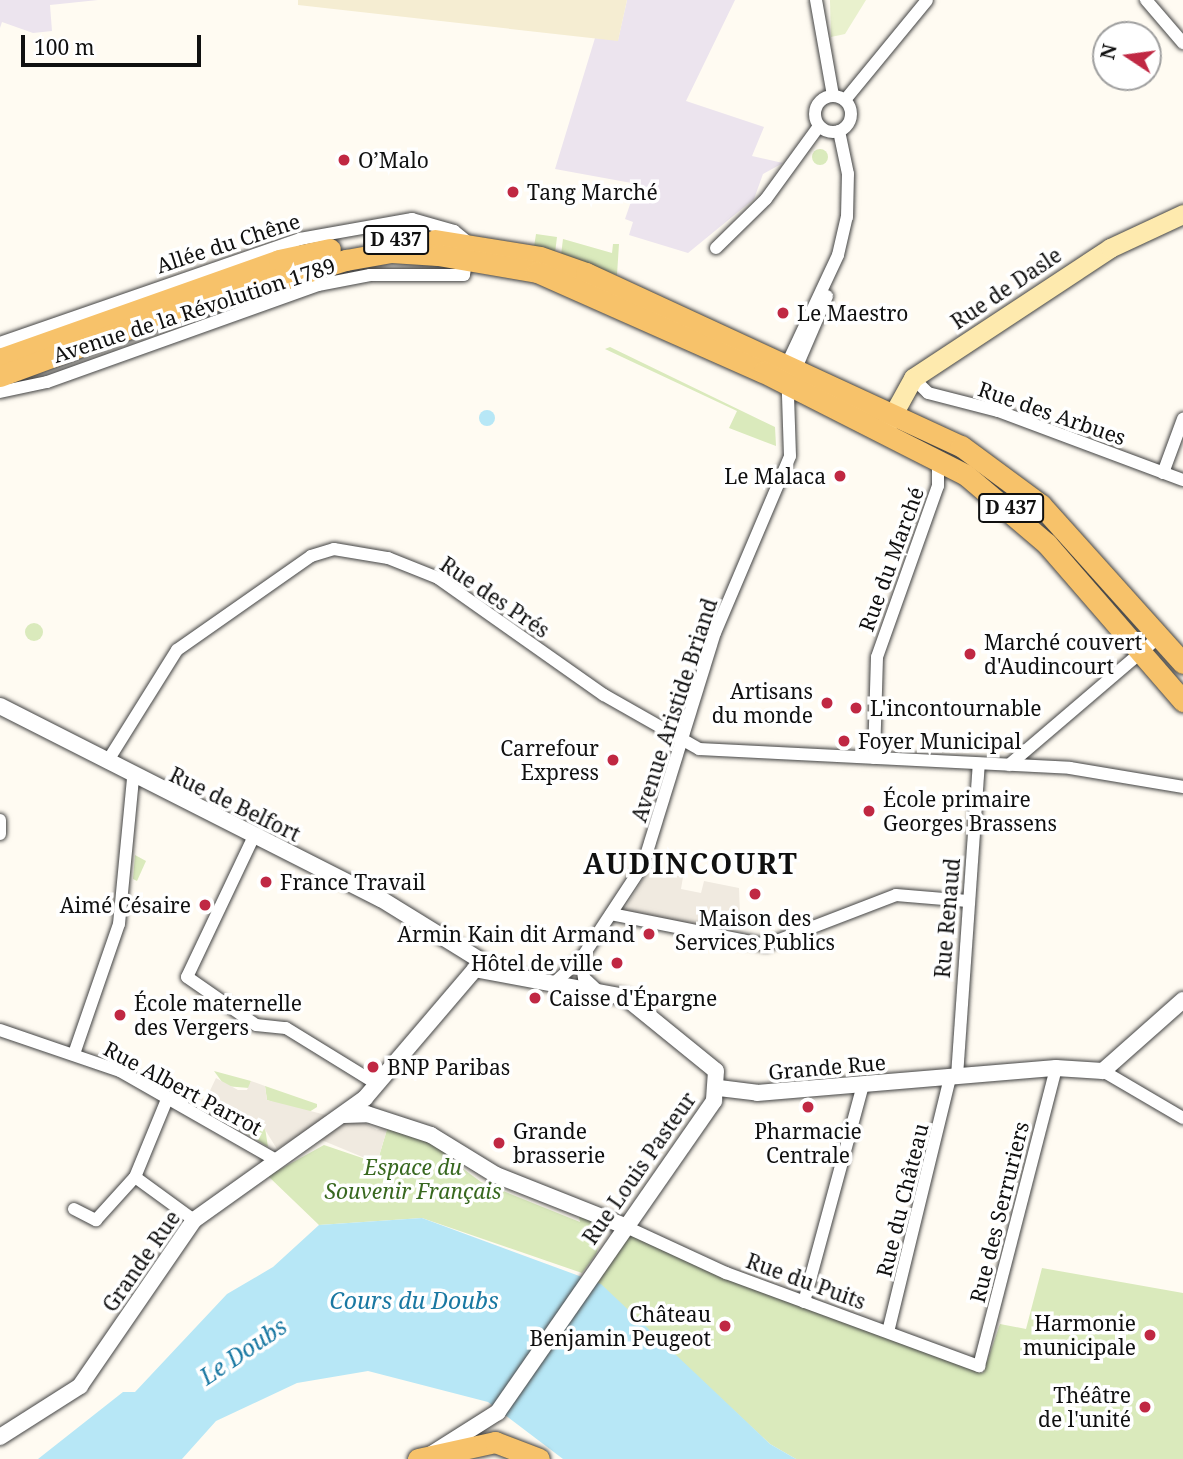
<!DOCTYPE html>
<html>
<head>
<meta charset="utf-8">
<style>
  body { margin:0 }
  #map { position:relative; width:1183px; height:1459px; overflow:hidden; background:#fffbf2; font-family:"Noto Serif",serif }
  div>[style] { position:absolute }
  .industrial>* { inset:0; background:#ece4ee }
  .farmland>* { inset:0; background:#f5edd2 }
  .green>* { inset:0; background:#daeabc }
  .round { border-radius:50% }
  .pitch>* { inset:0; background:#e9f1cd }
  .plaza>* { inset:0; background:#f0eae0 }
  .water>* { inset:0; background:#b7e7f6 }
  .roads { filter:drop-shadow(0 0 2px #434343) drop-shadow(0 0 2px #434343) }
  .minor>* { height:12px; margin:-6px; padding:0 6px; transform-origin:6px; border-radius:6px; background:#fff }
  .minor>.ring { margin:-6px; padding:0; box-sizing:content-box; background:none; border:12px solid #fff; border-radius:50% }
  .tertiary>* { height:16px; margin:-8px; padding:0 8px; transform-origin:8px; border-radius:8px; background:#fff }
  .secondary>* { height:19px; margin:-9.5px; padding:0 9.5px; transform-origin:9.5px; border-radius:9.5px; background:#feeaae }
  .primary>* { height:21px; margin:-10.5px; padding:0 10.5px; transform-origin:10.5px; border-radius:10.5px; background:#f7c26a }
  .dots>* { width:19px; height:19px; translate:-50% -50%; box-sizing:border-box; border:4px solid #fff; border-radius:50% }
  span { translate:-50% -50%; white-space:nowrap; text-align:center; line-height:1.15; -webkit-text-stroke:7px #fff; paint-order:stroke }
  .shield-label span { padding:2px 5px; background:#fff; border:2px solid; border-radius:5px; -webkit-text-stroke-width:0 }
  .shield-label { font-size:19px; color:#101010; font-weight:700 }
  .poi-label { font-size:21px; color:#101010 }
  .left { translate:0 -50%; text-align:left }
  .right { translate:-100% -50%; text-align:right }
  .street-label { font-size:21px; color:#101010 }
  .park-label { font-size:21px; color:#38681f; font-style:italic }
  .water-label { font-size:23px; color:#1978a2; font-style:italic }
  .district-label { font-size:28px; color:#101010; font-weight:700; letter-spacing:2px }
  .north { position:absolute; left:1092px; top:21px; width:70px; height:70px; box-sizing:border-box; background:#fff; border:2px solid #9f9f9f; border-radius:50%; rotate:283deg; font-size:19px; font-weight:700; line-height:28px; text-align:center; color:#101010 }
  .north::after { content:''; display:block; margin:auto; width:24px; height:32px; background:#c02843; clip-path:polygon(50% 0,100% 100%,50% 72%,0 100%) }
  .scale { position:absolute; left:21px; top:35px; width:180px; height:32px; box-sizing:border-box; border:4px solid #101010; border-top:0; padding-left:9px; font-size:21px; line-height:24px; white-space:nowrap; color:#101010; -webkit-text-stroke:5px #fff; paint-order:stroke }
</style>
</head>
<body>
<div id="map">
  <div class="industrial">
    <i style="clip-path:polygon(0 0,98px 0,50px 5px,52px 31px,33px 33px,2px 22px,0 28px)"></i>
    <i style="clip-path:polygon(627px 0,735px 0,686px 101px,764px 127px,752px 156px,783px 163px,763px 174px,754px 199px,688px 253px,629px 235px,633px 222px,625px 219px,637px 184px,555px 169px,595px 38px,618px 40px)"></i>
  </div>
  <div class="farmland">
    <i style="clip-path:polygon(298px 0,627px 0,618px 41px,298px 5px)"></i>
  </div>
  <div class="green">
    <i class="round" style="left:812px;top:149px;width:16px;height:16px"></i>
    <i style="clip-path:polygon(536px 234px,557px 237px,555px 253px,534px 247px)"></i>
    <i style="clip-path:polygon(563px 239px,612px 253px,613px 244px,619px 244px,617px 275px,561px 255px)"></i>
    <i style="clip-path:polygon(610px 347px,775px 427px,776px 446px,729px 428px,737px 411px,605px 349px)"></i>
    <i class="round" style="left:25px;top:623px;width:18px;height:18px"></i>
    <i style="clip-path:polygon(135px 855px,146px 861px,137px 881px,133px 879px)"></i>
    <i style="clip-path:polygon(214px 1071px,251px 1081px,249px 1088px,225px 1086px)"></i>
    <i style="clip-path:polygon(265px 1086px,317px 1104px,317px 1107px,306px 1114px,267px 1100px)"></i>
    <i style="clip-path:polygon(199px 1106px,229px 1112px,236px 1127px)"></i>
    <i style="clip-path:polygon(251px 1124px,265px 1128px,268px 1147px,244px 1132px)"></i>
    <i style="clip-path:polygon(388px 1126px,447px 1146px,446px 1156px,481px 1182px,580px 1222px,578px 1212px,594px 1218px,601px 1239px,596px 1254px,582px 1273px,422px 1218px,319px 1225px,268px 1176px,324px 1145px,377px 1163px)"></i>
    <i style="clip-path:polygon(628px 1232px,983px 1373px,1000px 1324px,1026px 1329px,1042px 1268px,1183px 1293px,1183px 1459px,796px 1459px,770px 1444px,595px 1281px)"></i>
  </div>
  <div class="pitch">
    <i style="clip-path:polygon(830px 0,866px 0,845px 34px,831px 37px)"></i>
  </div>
  <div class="plaza">
    <i style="clip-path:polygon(648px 870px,683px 877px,681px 889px,701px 893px,704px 881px,739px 888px,740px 915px,728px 913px,725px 931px,624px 911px)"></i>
    <i style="clip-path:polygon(216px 1078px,238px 1090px,247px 1090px,251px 1081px,265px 1086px,267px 1100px,330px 1116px,277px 1149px,262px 1125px,251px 1124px,244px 1132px,229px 1112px,187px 1096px,206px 1099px)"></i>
    <i style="clip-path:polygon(355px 1118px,377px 1130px,388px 1126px,377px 1163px,319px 1139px)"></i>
  </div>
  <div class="water">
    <i class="round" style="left:479px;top:410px;width:16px;height:16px"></i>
    <i style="clip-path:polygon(422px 1218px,601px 1284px,770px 1444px,796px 1459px,563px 1459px,488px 1402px,368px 1371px,297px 1383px,216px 1421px,182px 1459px,38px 1459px,123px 1392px,135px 1392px,227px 1294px,273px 1267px,319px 1225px)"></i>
  </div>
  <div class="roads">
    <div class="minor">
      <i style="left:816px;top:0;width:97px;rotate:79.9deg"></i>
      <i style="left:1146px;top:0;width:57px;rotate:49.3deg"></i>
      <i class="ring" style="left:815px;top:96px;width:24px;height:24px"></i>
      <i style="left:845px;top:100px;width:129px;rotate:-50.6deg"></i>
      <i style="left:716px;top:248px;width:70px;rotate:-44.4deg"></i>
      <i style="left:766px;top:199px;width:90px;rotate:-54deg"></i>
      <i style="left:0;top:343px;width:318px;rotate:-19.1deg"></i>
      <i style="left:300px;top:239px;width:114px;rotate:-10.1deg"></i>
      <i style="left:412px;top:219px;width:44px;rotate:15.9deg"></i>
      <i style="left:454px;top:231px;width:19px;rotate:39deg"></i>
      <i style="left:469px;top:243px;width:32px;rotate:99deg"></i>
      <i style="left:464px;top:275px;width:94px;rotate:180deg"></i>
      <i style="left:370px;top:275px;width:53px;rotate:169.1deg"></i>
      <i style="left:318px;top:285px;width:288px;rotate:160.3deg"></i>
      <i style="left:47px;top:382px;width:48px;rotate:168deg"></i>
      <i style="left:793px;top:375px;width:86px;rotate:-66.7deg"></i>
      <i style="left:913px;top:378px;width:21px;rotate:45deg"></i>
      <i style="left:928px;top:393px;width:72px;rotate:14.4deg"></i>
      <i style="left:998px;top:411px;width:197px;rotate:20.5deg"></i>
      <i style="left:1163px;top:473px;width:58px;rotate:-69.7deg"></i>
      <i style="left:874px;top:758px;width:101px;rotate:-88.3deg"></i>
      <i style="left:877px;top:657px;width:182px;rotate:-70.4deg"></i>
      <i style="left:938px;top:486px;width:25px;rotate:-90deg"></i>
      <i style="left:107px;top:762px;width:132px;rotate:-58deg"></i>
      <i style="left:177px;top:650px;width:164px;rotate:-35deg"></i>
      <i style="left:311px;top:556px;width:24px;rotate:-17deg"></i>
      <i style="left:334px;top:549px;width:55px;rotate:9.5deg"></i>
      <i style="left:388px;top:558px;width:54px;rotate:21.8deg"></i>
      <i style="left:438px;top:578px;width:203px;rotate:35.2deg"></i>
      <i style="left:604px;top:695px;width:109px;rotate:29.6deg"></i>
      <i style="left:699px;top:749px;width:371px;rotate:2.9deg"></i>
      <i style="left:1070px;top:768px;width:115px;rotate:9.5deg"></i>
      <i style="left:1009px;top:765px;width:197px;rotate:-40.5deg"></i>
      <i style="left:0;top:820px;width:14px;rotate:90deg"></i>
      <i style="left:254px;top:836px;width:156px;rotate:115.4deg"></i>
      <i style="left:187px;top:977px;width:84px;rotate:34.8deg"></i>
      <i style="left:256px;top:1025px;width:30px;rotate:6deg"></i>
      <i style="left:286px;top:1028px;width:107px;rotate:31.6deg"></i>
      <i style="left:611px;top:914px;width:158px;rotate:11.3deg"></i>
      <i style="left:766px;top:945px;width:139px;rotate:-21deg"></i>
      <i style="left:896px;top:895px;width:72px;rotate:4.8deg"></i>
      <i style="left:581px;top:959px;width:19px;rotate:81deg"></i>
      <i style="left:584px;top:978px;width:16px;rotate:43deg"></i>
      <i style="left:552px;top:985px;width:39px;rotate:-42deg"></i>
      <i style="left:581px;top:959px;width:113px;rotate:-56.6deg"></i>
      <i style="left:643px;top:865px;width:243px;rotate:-72.8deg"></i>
      <i style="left:715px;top:633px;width:192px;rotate:-67deg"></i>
      <i style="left:790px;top:456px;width:92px;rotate:-91.9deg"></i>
      <i style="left:787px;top:364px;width:120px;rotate:-64.9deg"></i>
      <i style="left:838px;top:255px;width:39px;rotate:-77deg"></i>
      <i style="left:847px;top:217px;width:43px;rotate:-88.7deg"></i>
      <i style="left:848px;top:174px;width:44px;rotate:-101.8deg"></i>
      <i style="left:0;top:1030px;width:127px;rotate:18.9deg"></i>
      <i style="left:120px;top:1071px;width:177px;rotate:29.7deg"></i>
      <i style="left:75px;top:1051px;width:134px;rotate:-70.9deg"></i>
      <i style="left:119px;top:924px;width:147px;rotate:-84.5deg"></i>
      <i style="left:1103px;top:1071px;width:93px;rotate:30.4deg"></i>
      <i style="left:957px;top:1076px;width:313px;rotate:-86deg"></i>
      <i style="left:168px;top:1097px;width:87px;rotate:112.4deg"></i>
      <i style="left:135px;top:1177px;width:73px;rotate:36.1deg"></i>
      <i style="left:74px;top:1209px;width:25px;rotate:27deg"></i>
      <i style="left:96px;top:1220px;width:58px;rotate:-47.8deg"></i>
      <i style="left:622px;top:1225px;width:115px;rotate:24.8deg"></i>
      <i style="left:726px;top:1273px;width:270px;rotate:20.2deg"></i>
      <i style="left:979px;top:1366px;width:308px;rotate:-75.5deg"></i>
      <i style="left:804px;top:1302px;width:225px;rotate:-74.8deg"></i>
      <i style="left:888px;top:1332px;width:262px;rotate:-76.3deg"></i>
    </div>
    <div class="tertiary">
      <i style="left:0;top:706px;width:427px;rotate:26.9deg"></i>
      <i style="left:381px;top:899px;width:135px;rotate:31.7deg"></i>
      <i style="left:719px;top:1088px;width:38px;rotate:7deg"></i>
      <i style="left:757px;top:1093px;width:300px;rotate:-4.8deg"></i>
      <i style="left:1056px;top:1068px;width:47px;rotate:3.7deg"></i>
      <i style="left:1103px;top:1071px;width:107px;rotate:-41.6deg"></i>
      <i style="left:344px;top:1115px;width:23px;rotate:-2deg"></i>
      <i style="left:367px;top:1114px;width:67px;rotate:18.2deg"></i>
      <i style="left:431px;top:1135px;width:76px;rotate:31.6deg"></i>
      <i style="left:496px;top:1175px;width:136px;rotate:21.6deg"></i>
      <i style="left:0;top:1437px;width:95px;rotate:-32.5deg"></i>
      <i style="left:80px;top:1386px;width:201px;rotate:-55.5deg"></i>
      <i style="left:194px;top:1220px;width:210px;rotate:-35.5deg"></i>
      <i style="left:365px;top:1098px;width:170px;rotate:-49.5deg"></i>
      <i style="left:475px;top:969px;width:153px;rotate:10.6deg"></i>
      <i style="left:625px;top:997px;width:117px;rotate:39.1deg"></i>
      <i style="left:716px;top:1071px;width:30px;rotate:94deg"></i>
      <i style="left:714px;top:1101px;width:379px;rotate:124.8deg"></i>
      <i style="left:498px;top:1412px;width:80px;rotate:147.7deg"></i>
    </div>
    <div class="secondary">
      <i style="left:886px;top:427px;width:56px;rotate:-61.1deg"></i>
      <i style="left:913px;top:378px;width:236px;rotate:-33.4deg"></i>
      <i style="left:1110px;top:248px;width:81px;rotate:-25deg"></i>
    </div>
    <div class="primary">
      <i style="left:435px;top:240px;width:106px;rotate:9.2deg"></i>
      <i style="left:540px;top:257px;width:49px;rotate:19.2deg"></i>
      <i style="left:586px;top:273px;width:413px;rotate:24.8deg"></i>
      <i style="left:961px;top:446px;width:99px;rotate:36.4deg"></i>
      <i style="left:1041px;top:505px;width:212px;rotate:48.1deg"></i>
      <i style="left:0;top:359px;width:296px;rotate:-19.5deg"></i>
      <i style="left:279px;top:260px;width:52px;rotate:-12.2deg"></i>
      <i style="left:0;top:376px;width:167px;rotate:-20.3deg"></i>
      <i style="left:157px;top:318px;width:198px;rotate:-17.1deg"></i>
      <i style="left:346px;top:260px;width:46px;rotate:-10.1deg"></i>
      <i style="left:391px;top:252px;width:47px;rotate:3.7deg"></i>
      <i style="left:438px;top:255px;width:100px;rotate:9.7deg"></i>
      <i style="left:537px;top:272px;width:247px;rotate:23.9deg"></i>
      <i style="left:763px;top:372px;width:228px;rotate:26.9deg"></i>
      <i style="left:966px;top:475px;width:106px;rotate:40.4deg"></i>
      <i style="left:1047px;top:544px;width:208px;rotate:49.1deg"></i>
      <i style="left:418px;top:1459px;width:79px;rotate:-12.4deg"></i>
      <i style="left:495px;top:1442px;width:47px;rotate:21.1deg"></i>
    </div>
  </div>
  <div class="dots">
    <i style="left:344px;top:160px;background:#c02843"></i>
    <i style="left:513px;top:192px;background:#c02843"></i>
    <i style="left:783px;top:313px;background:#c02843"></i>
    <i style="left:840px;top:476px;background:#c02843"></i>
    <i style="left:970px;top:654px;background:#c02843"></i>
    <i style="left:827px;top:703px;background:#c02843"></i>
    <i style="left:856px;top:708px;background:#c02843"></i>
    <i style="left:844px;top:741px;background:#c02843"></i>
    <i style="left:613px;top:760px;background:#c02843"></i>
    <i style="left:869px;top:811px;background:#c02843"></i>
    <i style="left:266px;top:882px;background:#c02843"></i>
    <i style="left:755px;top:894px;background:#c02843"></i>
    <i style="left:205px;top:905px;background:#c02843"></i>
    <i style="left:649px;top:934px;background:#c02843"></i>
    <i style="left:617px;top:963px;background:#c02843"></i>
    <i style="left:535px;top:998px;background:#c02843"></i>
    <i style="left:120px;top:1015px;background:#c02843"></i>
    <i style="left:373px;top:1067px;background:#c02843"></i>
    <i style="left:808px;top:1107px;background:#c02843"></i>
    <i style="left:499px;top:1143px;background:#c02843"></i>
    <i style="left:725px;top:1326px;background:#c02843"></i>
    <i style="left:1150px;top:1335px;background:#c02843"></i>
    <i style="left:1145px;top:1407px;background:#c02843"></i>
  </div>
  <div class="shield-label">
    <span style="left:396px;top:240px">D 437</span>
    <span style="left:1011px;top:508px">D 437</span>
  </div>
  <div class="poi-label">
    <span class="left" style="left:358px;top:160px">O’Malo</span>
    <span class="left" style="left:527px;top:192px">Tang Marché</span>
    <span class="left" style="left:797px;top:313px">Le Maestro</span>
    <span class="right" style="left:826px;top:476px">Le Malaca</span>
    <span class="left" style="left:984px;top:654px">Marché couvert<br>d'Audincourt</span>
    <span class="right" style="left:813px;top:703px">Artisans<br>du monde</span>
    <span class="left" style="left:870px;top:708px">L'incontournable</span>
    <span class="left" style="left:858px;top:741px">Foyer Municipal</span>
    <span class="right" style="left:599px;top:760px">Carrefour<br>Express</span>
    <span class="left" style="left:883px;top:811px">École primaire<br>Georges Brassens</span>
    <span class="left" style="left:280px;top:882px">France Travail</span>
    <span class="right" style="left:191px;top:905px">Aimé Césaire</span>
    <span style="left:755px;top:930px">Maison des<br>Services Publics</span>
    <span class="right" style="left:635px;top:934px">Armin Kain dit Armand</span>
    <span class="right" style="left:603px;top:963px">Hôtel de ville</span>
    <span class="left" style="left:549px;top:998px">Caisse d'Épargne</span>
    <span class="left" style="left:134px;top:1015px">École maternelle<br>des Vergers</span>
    <span class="left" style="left:387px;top:1067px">BNP Paribas</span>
    <span class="left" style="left:513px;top:1143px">Grande<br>brasserie</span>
    <span style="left:808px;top:1143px">Pharmacie<br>Centrale</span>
    <span class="right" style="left:711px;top:1326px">Château<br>Benjamin Peugeot</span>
    <span class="right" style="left:1136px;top:1335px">Harmonie<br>municipale</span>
    <span class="right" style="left:1131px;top:1407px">Théâtre<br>de l'unité</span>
  </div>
  <div class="street-label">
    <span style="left:228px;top:243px;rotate:-18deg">Allée du Chêne</span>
    <span style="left:1006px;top:288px;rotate:-34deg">Rue de Dasle</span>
    <span style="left:194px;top:310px;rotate:-18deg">Avenue de la Révolution 1789</span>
    <span style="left:1052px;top:413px;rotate:19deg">Rue des Arbues</span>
    <span style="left:891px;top:559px;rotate:-70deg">Rue du Marché</span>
    <span style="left:495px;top:597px;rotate:34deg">Rue des Prés</span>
    <span style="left:674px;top:710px;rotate:-72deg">Avenue Aristide Briand</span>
    <span style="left:235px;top:804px;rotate:26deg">Rue de Belfort</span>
    <span style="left:947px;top:918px;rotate:-85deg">Rue Renaud</span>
    <span style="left:827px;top:1067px;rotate:-5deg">Grande Rue</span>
    <span style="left:183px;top:1088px;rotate:28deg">Rue Albert Parrot</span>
    <span style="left:639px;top:1168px;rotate:-55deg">Rue Louis Pasteur</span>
    <span style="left:902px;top:1200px;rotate:-76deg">Rue du Château</span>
    <span style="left:999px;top:1212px;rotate:-76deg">Rue des Serruriers</span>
    <span style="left:141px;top:1261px;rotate:-55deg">Grande Rue</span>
    <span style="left:806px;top:1281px;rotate:20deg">Rue du Puits</span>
  </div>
  <div class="park-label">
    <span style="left:413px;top:1179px">Espace du<br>Souvenir Français</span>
  </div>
  <div class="water-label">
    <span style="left:414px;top:1300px">Cours du Doubs</span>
    <span style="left:243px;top:1351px;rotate:-34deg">Le Doubs</span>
  </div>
  <div class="district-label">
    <span style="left:691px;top:863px">AUDINCOURT</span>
  </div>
  <div class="north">N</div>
  <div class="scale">100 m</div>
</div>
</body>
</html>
